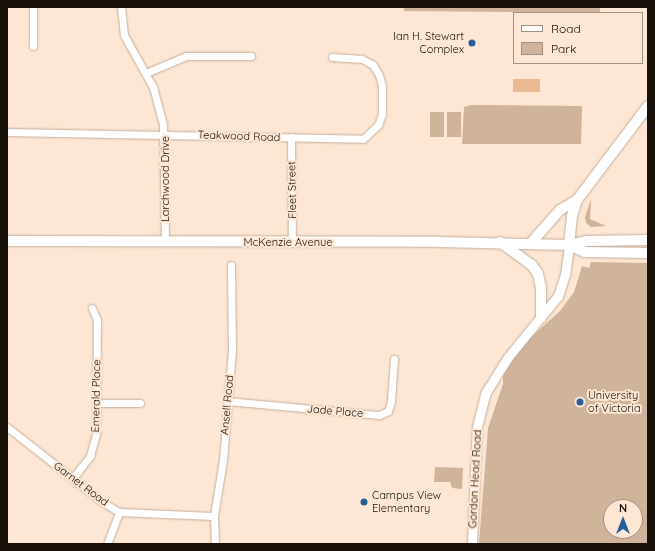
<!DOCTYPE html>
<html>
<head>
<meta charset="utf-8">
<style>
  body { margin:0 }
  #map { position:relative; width:655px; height:551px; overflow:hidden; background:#fde7d4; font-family:Quicksand,sans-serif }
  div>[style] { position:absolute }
  .green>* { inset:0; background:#cfb39b; transform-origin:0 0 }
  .water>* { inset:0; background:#e9ba91; transform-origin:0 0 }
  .roads { filter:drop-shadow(0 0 1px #c4af9d) drop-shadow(0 0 1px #c4af9d) }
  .minor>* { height:7px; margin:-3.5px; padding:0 3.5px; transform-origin:3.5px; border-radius:3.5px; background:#fff }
  .tertiary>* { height:9px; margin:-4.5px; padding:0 4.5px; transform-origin:4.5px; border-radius:4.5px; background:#fff }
  .secondary>* { height:10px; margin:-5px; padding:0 5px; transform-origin:5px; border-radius:5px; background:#fff }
  .dots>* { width:11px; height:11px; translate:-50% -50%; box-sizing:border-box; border:2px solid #fde7d4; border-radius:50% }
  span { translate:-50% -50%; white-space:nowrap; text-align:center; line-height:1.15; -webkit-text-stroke:4px #fde7d4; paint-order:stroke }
  .poi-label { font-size:11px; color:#171009 }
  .right { translate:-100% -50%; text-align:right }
  .left { translate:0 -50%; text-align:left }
  .street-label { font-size:11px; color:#171009 }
  .frame { position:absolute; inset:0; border:8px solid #171009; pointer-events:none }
  .legend { position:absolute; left:513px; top:12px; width:130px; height:52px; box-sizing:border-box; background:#fde7d4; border:1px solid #a19183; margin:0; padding:5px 7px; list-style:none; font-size:12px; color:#171009 }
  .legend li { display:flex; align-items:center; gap:8px; height:20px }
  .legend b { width:20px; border:1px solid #a19183 }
  .north { position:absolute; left:603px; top:499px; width:40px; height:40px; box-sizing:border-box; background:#fde7d4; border:1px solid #a19183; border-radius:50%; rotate:0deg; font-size:11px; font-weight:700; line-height:16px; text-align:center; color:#171009 }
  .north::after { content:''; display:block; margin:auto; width:14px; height:18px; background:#246097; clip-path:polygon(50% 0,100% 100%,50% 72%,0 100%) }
</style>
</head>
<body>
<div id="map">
  <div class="green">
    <i style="clip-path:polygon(404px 7px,600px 7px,600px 13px,404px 11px)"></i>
    <i style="clip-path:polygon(471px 105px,582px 106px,581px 144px,462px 144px,464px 107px)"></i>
    <i style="left:430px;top:112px;width:14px;height:25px"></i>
    <i style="left:447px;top:112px;width:14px;height:25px"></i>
    <i style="clip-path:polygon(591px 199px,590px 219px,606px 226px,591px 227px,586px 223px,585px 217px)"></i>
    <i style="clip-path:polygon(evenodd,591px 262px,648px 263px,648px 544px,479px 544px,488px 428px,503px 384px,503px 374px,529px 339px,560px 311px,574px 292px,582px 266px,589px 268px,591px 262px,611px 507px,635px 507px,635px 531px,611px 531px,611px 507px)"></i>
    <i style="clip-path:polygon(435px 467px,463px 468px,462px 489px,452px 488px,450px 482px,434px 482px)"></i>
  </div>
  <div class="water">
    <i style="left:513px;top:79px;width:27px;height:13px"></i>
  </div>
  <div class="roads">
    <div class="minor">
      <i style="left:121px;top:7px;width:28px;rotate:84deg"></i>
      <i style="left:124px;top:35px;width:60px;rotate:60.9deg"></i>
      <i style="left:153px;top:87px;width:39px;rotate:75deg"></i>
      <i style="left:163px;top:125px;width:116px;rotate:89deg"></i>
      <i style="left:33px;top:46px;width:39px;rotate:-90deg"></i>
      <i style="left:146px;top:73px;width:43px;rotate:-23deg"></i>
      <i style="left:186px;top:56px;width:65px"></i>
      <i style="left:7px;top:132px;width:356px;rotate:1.1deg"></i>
      <i style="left:363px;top:139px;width:21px;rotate:-43deg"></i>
      <i style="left:378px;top:125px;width:12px;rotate:-70deg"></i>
      <i style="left:382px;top:114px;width:28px;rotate:-90deg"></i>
      <i style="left:382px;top:86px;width:11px;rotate:-105deg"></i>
      <i style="left:379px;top:75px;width:12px;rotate:-121deg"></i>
      <i style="left:373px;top:65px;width:13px;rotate:-151deg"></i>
      <i style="left:362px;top:59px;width:30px;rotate:-176deg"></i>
      <i style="left:291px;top:137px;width:106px;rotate:89.5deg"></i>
      <i style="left:227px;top:401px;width:153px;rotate:5.3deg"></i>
      <i style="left:379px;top:415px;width:10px;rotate:-24deg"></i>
      <i style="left:388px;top:411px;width:10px;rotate:-73deg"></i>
      <i style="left:391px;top:401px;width:42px;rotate:-85.9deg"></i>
      <i style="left:97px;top:403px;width:43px"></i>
      <i style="left:7px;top:427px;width:123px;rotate:38.1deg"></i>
      <i style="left:104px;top:503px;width:17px;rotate:31deg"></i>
      <i style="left:119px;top:512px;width:95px;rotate:2.4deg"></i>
      <i style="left:73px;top:478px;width:28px;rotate:-52deg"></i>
      <i style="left:90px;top:456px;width:24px;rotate:-75deg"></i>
      <i style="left:96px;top:433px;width:113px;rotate:-89.5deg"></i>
      <i style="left:97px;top:320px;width:13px;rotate:-113deg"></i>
      <i style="left:107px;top:544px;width:34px;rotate:-69deg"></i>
      <i style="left:215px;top:544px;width:28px;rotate:-92deg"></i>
      <i style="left:214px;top:516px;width:57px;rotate:-80.9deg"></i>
      <i style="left:223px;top:460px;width:110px;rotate:-85.3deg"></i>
      <i style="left:232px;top:350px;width:85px;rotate:-90.7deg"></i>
    </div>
    <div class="tertiary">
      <i style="left:472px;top:544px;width:117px;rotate:-87.6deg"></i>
      <i style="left:477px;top:427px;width:34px;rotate:-76deg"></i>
      <i style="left:485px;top:394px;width:44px;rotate:-58.1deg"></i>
      <i style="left:508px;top:357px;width:79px;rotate:-50.7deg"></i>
      <i style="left:558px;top:296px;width:22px;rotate:-72deg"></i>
      <i style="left:565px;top:275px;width:30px;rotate:-82deg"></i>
    </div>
    <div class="secondary">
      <i style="left:7px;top:241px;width:432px;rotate:0.1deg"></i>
      <i style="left:439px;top:242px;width:130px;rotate:1.3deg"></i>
      <i style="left:569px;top:245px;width:18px;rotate:-13deg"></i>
      <i style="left:587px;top:241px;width:61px;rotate:-0.9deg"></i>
      <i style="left:500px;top:242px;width:39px;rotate:36deg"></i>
      <i style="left:532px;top:265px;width:11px;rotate:56deg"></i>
      <i style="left:538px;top:274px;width:14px;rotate:78deg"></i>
      <i style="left:541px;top:288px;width:30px;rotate:90deg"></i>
      <i style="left:530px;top:244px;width:45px;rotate:-48.6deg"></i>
      <i style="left:560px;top:210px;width:20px;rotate:-30deg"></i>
      <i style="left:569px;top:245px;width:29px;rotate:-84deg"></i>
      <i style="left:572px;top:216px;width:17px;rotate:-73deg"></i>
      <i style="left:577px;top:200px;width:118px;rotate:-52.9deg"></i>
      <i style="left:569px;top:245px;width:17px;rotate:24deg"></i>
      <i style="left:585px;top:252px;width:63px;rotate:0.9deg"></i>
    </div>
  </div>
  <div class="dots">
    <i style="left:472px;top:43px;background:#246097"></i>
    <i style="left:580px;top:402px;background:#246097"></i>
    <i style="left:364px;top:502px;background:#246097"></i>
  </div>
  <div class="poi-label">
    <span class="right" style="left:464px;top:43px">Ian H. Stewart<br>Complex</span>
    <span class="left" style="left:588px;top:402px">University<br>of Victoria</span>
    <span class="left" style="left:372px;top:502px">Campus View<br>Elementary</span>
  </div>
  <div class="street-label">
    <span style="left:239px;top:136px;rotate:2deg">Teakwood Road</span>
    <span style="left:165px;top:179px;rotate:-90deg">Larchwood Drive</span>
    <span style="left:292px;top:190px;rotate:-91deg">Fleet Street</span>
    <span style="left:288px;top:242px">McKenzie Avenue</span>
    <span style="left:96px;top:396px;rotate:-89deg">Emerald Place</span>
    <span style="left:227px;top:405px;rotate:-85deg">Ansell Road</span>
    <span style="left:335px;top:411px;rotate:5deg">Jade Place</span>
    <span style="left:475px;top:479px;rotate:-87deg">Gordon Head Road</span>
    <span style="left:81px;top:484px;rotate:37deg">Garnet Road</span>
  </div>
  <div class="frame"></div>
  <ul class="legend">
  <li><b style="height:5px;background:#fff"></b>Road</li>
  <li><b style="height:11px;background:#cfb39b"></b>Park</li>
  </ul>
  <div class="north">N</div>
</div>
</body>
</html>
